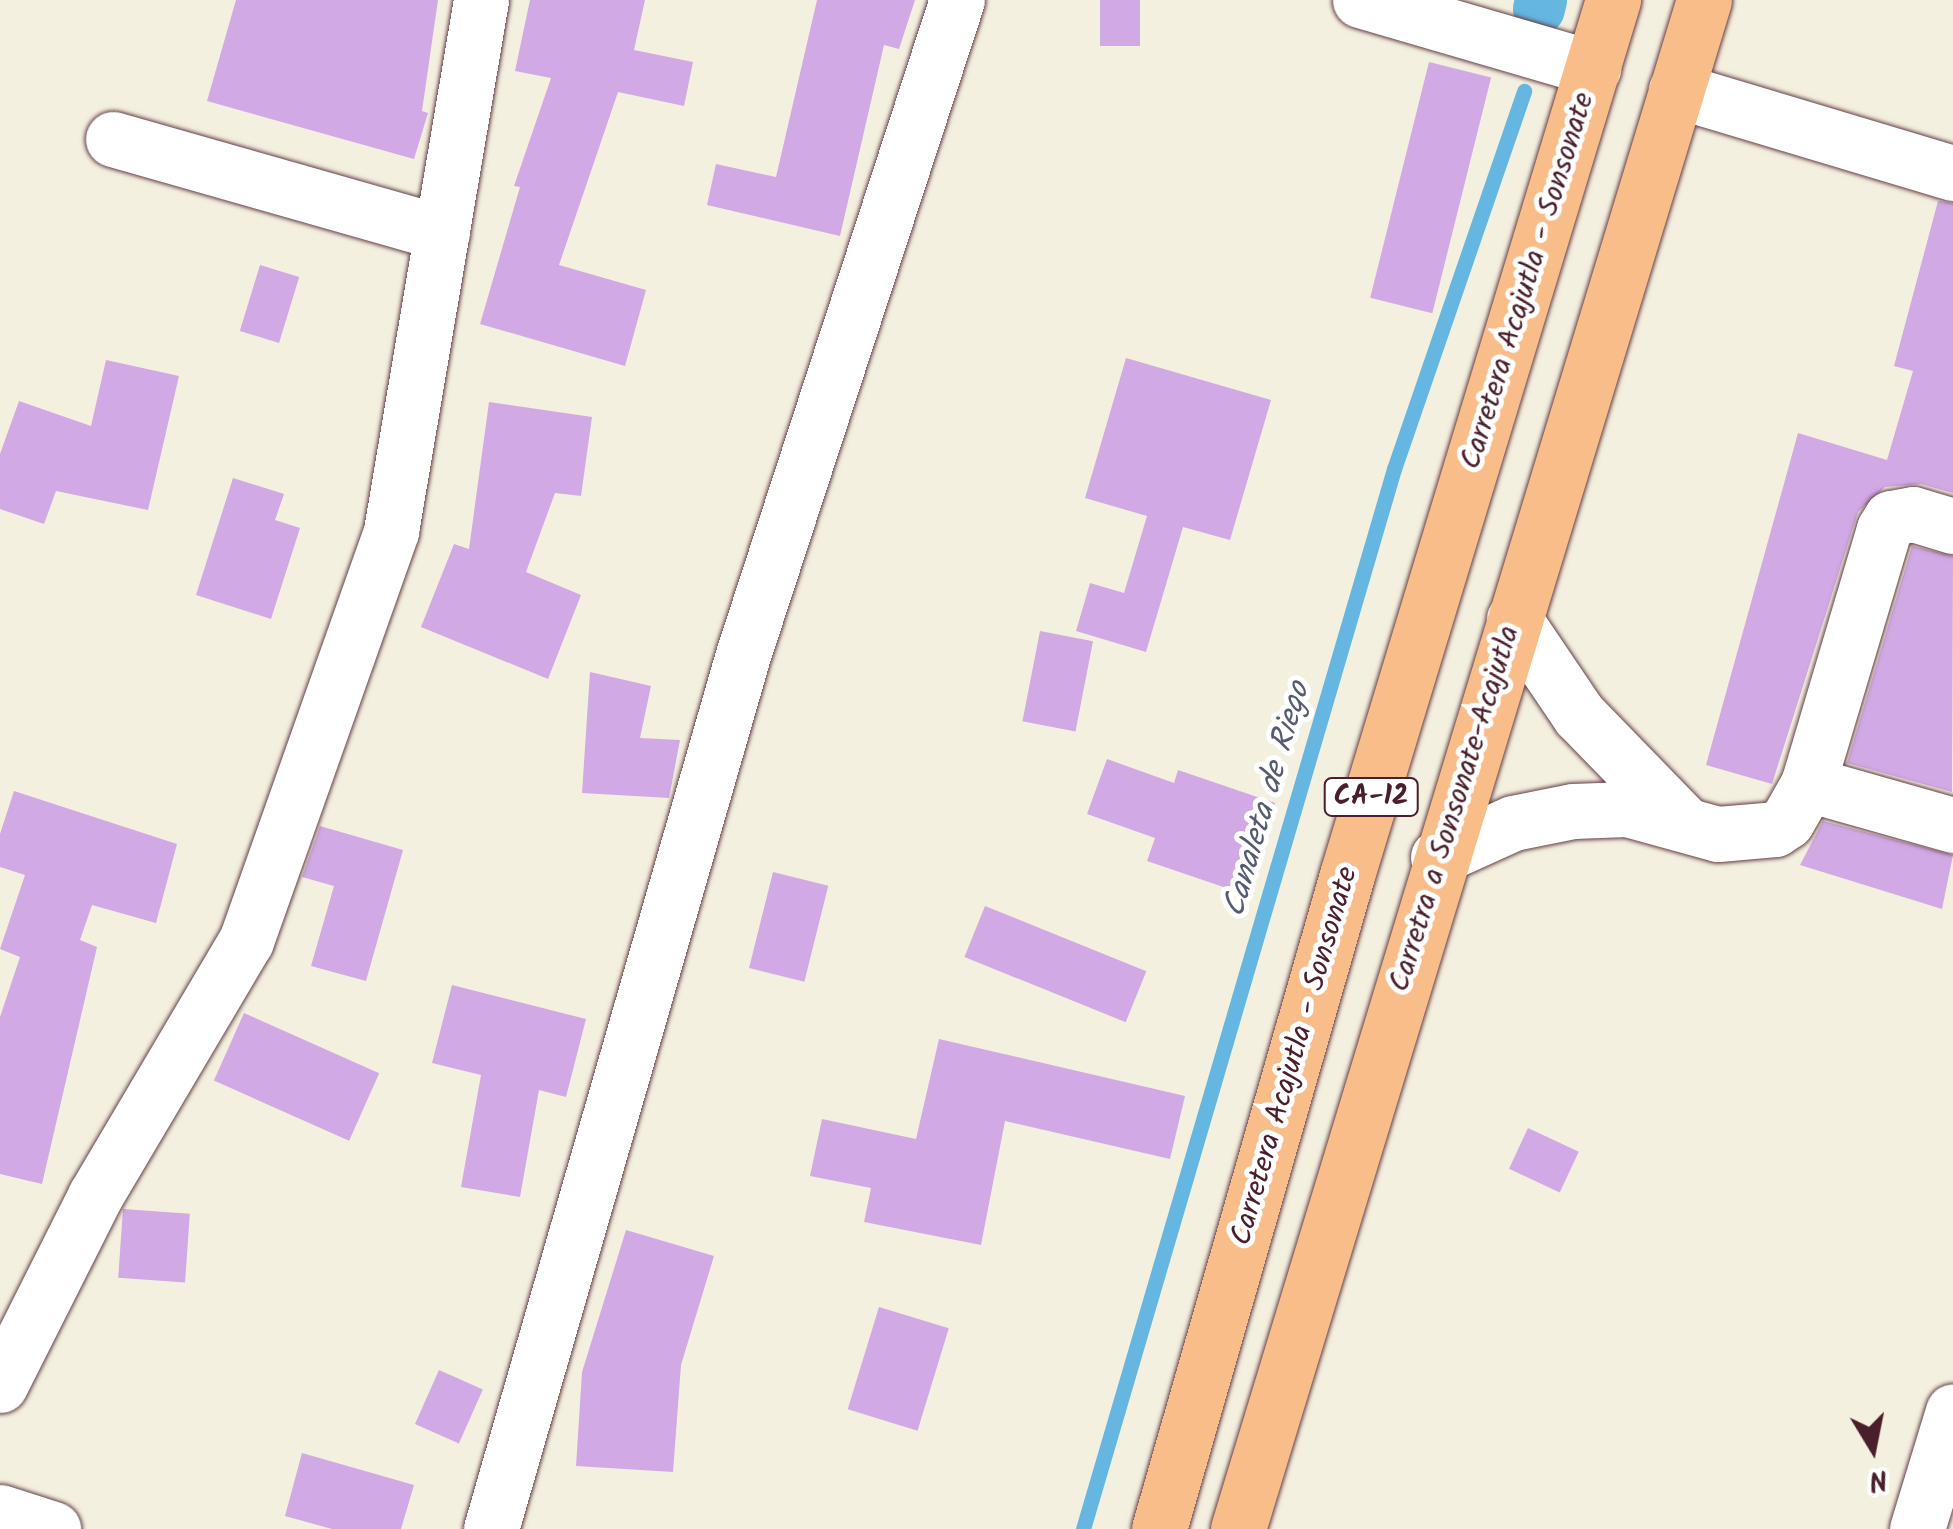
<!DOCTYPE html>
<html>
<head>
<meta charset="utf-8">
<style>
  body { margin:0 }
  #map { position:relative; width:1953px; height:1529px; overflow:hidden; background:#f4f0df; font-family:Kalam,sans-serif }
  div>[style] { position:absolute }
  .stream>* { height:15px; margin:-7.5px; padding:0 7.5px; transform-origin:7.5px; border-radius:7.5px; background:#65b6e0 }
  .canal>* { height:52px; margin:-26px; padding:0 26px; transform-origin:26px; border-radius:26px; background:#65b6e0 }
  .building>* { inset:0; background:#d1a9e4; transform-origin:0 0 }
  .roads { filter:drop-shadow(0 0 2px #643e46) drop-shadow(0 0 2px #643e46) }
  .minor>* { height:55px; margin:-27.5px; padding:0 27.5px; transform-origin:27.5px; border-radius:27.5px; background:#fff }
  .highway>* { height:55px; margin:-27.5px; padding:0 27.5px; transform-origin:27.5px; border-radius:27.5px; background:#f8bd88 }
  span { translate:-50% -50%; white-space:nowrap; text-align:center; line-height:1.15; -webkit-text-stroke:10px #fff; paint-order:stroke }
  .shield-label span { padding:2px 8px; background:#fff; border:2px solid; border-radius:8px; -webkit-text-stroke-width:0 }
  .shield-label { font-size:28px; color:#4a1f2b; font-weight:700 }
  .street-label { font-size:30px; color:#4a1f2b }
  .water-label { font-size:32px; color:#555b73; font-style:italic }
  .north { position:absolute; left:1823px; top:1399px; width:100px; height:100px; -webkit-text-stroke:8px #fff; paint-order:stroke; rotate:170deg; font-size:28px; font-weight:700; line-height:40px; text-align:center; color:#4a1f2b }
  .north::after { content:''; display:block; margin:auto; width:35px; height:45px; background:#4a1f2b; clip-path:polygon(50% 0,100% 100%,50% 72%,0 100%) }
</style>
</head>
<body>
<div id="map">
  <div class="stream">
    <i style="left:1083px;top:1529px;width:1105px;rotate:-73.65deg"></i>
    <i style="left:1394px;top:469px;width:400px;rotate:-71deg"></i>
  </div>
  <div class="canal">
    <i style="left:1539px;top:9px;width:9px;rotate:-77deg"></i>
  </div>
  <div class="building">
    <i style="clip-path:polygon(236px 0,438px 0,422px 111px,428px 113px,414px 159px,207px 101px)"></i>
    <i style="clip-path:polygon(530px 0,645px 0,634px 50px,693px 62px,684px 106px,618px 92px,559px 265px,646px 290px,625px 366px,480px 324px,520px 187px,514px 186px,551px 78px,515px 71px)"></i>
    <i style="clip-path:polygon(817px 0,915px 0,899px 49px,884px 45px,840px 236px,707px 205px,716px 164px,776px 177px)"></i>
    <i style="left:1100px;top:0;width:40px;height:46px"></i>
    <i style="left:1429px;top:62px;width:64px;height:243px;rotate:14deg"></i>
    <i style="clip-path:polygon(1938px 201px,1953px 203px,1953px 493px,1921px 484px,1885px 487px,1858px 512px,1772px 784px,1706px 765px,1798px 433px,1887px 460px,1913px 371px,1894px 366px)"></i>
    <i style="left:260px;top:265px;width:41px;height:69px;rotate:17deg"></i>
    <i style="clip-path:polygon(1126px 358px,1271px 400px,1230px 540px,1183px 527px,1146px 652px,1076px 631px,1090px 583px,1124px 593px,1147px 516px,1085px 498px)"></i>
    <i style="clip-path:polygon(106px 360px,179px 376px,148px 510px,56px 491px,44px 524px,0 509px,0 454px,19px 401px,91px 426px)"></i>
    <i style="clip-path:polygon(489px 402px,592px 417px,581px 496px,555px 493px,526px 572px,581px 595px,548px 679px,421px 627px,454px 544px,469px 549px)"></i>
    <i style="clip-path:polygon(233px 478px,284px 494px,275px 520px,300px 528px,271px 619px,196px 595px)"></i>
    <i style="clip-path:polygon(1912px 546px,1953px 556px,1952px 792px,1847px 763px)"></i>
    <i style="left:1040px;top:631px;width:54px;height:92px;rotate:11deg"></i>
    <i style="clip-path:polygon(590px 672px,651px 686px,640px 738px,680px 740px,669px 798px,582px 793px)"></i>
    <i style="clip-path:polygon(1107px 759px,1174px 783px,1178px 770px,1275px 803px,1244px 894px,1147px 861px,1155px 838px,1087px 814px)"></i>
    <i style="clip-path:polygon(14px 791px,177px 844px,156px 923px,92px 905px,80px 940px,97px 947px,42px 1184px,0 1174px,0 1017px,20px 957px,0 949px,25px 875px,0 867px,0 834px)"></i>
    <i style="clip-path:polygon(1823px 821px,1953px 855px,1942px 909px,1800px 865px)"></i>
    <i style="clip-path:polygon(320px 826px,403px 850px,366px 981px,311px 966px,334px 886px,302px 877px)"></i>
    <i style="left:773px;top:872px;width:57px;height:99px;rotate:14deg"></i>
    <i style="left:985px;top:906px;width:174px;height:55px;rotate:22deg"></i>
    <i style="clip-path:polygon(452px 985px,586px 1019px,566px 1097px,539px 1090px,520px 1197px,461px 1187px,481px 1075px,432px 1063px)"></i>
    <i style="left:244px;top:1013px;width:148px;height:74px;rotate:24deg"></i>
    <i style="clip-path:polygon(939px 1039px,1185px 1096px,1170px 1159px,1005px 1121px,981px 1245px,864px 1222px,871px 1188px,810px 1176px,822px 1119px,916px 1139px)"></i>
    <i style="left:1528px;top:1128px;width:56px;height:45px;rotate:25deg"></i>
    <i style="left:123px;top:1209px;width:67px;height:69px;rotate:4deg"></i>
    <i style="clip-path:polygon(626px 1230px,714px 1256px,681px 1365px,673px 1472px,576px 1466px,582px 1372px)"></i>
    <i style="left:879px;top:1307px;width:73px;height:107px;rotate:17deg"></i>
    <i style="left:439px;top:1370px;width:48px;height:59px;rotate:24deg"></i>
    <i style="clip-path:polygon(302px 1453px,414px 1485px,401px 1529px,332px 1529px,285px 1516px)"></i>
  </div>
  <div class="roads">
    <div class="minor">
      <i style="left:1360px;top:0;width:243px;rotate:16.3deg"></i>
      <i style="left:1676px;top:90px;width:289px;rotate:16.7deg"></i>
      <i style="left:113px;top:139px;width:342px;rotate:15.9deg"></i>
      <i style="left:1514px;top:619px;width:116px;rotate:55.9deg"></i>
      <i style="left:1579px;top:715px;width:145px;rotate:45.8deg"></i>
      <i style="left:1808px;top:784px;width:151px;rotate:15.8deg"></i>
      <i style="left:1438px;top:857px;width:82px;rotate:-24.4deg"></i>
      <i style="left:1513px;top:823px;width:61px;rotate:-11.3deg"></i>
      <i style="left:1573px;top:811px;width:54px;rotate:-2.1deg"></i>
      <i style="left:1627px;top:809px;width:94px;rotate:15.4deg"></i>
      <i style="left:1718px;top:834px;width:57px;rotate:-5deg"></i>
      <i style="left:1775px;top:829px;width:14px;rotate:-34deg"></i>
      <i style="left:1787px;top:821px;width:43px;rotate:-60.4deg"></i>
      <i style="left:1808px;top:784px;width:266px;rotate:-73.4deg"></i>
      <i style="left:1884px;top:529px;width:13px;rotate:-58deg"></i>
      <i style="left:1891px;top:518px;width:22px;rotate:-10deg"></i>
      <i style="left:1913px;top:514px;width:42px;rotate:16.7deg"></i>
      <i style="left:0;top:1385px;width:212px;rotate:-63.3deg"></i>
      <i style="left:95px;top:1196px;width:296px;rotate:-59.4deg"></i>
      <i style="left:246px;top:941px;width:435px;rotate:-70.5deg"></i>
      <i style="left:391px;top:531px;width:539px;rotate:-80.38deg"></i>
      <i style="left:0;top:1512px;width:56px;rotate:17.8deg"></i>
      <i style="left:491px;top:1529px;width:906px;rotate:-73.92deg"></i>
      <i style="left:742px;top:658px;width:692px;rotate:-71.91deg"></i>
      <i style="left:1917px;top:1529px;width:123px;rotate:-73deg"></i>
    </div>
    <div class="highway">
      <i style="left:1159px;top:1529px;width:680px;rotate:-73.96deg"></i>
      <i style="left:1347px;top:875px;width:915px;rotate:-73.09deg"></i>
      <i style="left:1238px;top:1529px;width:1598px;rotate:-73.05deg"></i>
    </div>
  </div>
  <div class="shield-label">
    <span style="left:1371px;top:797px">CA-12</span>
  </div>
  <div class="street-label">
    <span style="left:1528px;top:281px;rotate:-73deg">Carretera Acajutla - Sonsonate</span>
    <span style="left:1455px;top:809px;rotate:-73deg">Carretra a Sonsonate-Acajutla</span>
    <span style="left:1295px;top:1056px;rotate:-74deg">Carretera Acajutla - Sonsonate</span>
  </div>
  <div class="water-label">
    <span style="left:1268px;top:800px;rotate:-74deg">Canaleta de Riego</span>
  </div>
  <div class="north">N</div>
</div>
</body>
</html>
